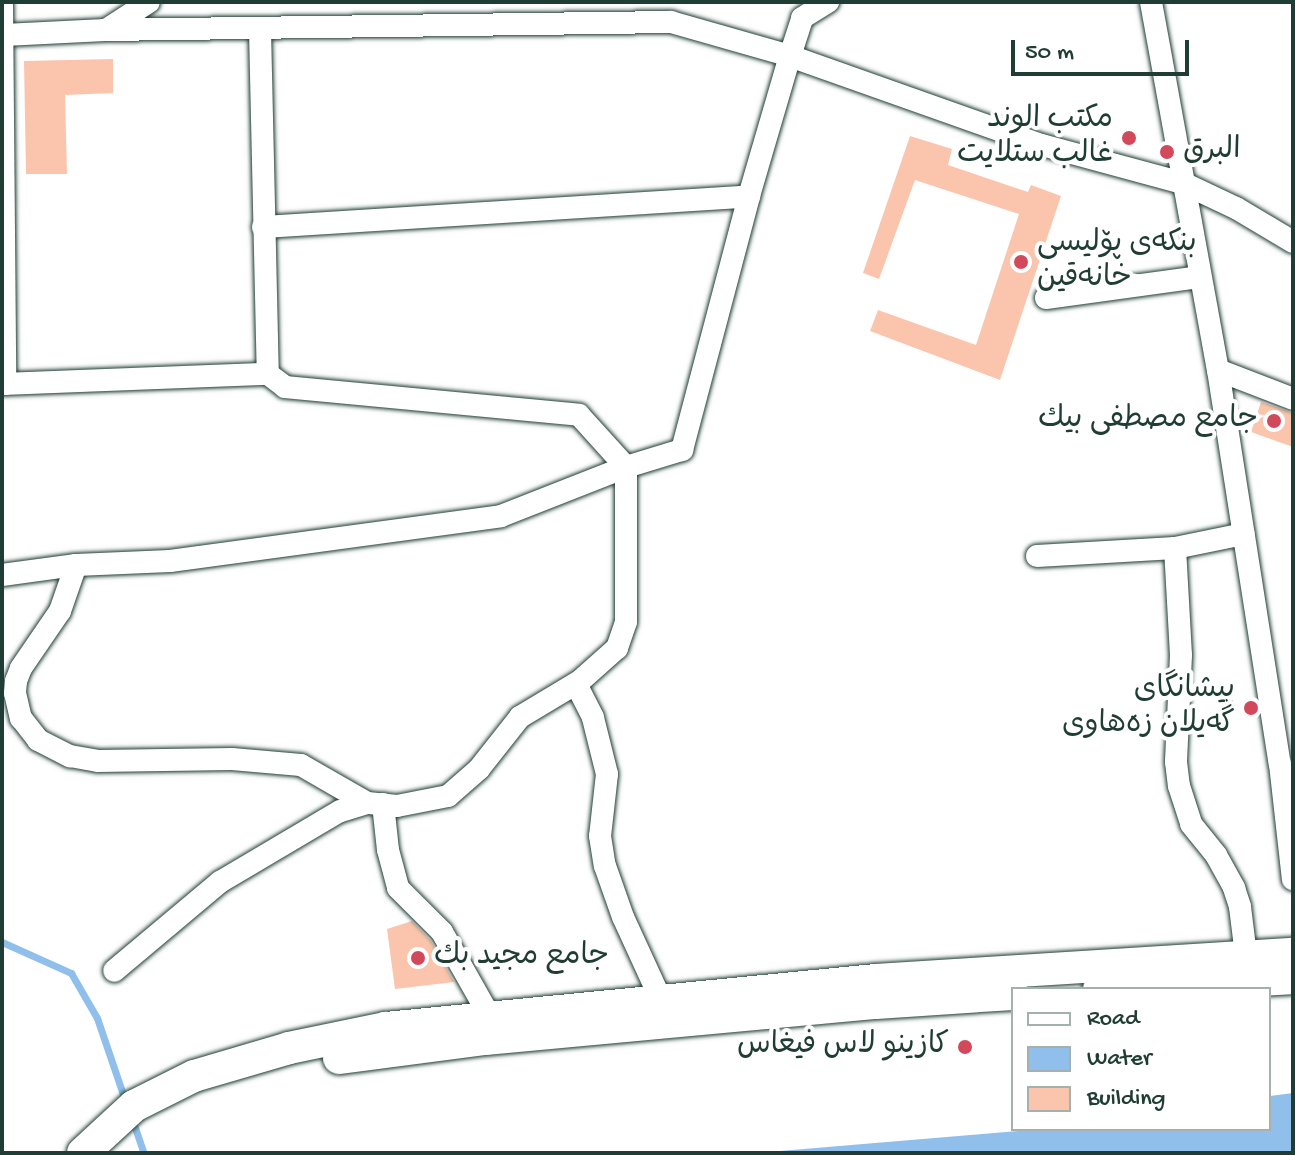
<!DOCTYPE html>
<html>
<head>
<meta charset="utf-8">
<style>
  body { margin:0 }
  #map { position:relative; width:1295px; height:1155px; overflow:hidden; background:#fff; font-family:"Gochi Hand","Playpen Sans Arabic",sans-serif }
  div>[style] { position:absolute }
  .water>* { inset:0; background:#8fbfea }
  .stream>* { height:7px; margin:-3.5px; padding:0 3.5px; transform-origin:3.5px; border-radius:3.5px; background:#8fbfea }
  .building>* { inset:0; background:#fac5ac }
  .roads { filter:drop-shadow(0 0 2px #1f3d34) drop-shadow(0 0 2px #1f3d34) }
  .street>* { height:22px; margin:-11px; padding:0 11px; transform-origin:11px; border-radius:11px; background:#fff }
  .secondary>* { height:32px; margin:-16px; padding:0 16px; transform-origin:16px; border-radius:16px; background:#fff }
  .dots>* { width:22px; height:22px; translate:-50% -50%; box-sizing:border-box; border:4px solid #fff; border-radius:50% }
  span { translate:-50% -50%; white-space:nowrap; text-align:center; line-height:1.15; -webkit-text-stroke:8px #fff; paint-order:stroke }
  .poi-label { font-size:30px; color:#1f3d34 }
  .right { translate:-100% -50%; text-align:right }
  .left { translate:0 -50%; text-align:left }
  .frame { position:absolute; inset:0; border:4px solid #1f3d34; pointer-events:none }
  .legend { position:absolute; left:1011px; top:987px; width:260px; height:144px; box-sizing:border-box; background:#fff; border:2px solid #a5b1ae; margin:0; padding:10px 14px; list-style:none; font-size:24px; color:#1f3d34 }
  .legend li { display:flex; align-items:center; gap:16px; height:40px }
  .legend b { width:40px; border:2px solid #a5b1ae }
  .scale { position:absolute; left:1011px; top:40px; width:178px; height:36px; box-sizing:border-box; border:4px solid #1f3d34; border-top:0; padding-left:10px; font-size:24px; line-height:28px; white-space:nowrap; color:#1f3d34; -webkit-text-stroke:6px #fff; paint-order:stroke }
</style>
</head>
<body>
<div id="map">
  <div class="water">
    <i style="clip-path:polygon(1293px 1093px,1293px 1153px,755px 1153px,1043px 1129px,1269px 1129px,1269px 1096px)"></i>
  </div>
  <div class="stream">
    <i style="left:2px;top:942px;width:76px;rotate:24.2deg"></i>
    <i style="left:71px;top:973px;width:52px;rotate:60deg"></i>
    <i style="left:97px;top:1018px;width:90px;rotate:71.2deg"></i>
    <i style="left:132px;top:1119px;width:36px;rotate:71deg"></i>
  </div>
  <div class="building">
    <i style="clip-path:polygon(113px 59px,113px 93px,65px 95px,67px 174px,26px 174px,24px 61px)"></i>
    <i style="clip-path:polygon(910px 136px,952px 149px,948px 165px,1028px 192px,1031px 185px,1061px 196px,1000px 380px,870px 331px,878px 310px,976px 345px,1019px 214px,915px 180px,879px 279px,863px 273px)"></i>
    <i style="clip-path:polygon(1261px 402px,1293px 413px,1293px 447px,1251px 432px)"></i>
    <i style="clip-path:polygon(412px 921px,431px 941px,454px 982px,395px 989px,387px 929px)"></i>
  </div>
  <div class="roads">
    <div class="street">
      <i style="left:1151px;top:2px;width:374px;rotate:79.7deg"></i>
      <i style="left:1218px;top:370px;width:399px;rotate:81.1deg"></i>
      <i style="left:1280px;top:764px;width:116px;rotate:83.6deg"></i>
      <i style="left:2px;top:5px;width:379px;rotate:89.5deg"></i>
      <i style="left:106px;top:30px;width:51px;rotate:-33.1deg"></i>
      <i style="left:260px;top:30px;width:344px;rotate:88.7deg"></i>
      <i style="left:4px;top:35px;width:101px;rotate:-2.8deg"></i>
      <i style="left:105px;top:30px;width:566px;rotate:-0.81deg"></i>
      <i style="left:671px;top:22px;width:124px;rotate:15.9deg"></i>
      <i style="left:790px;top:56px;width:267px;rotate:19.5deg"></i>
      <i style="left:1042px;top:145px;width:146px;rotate:15.1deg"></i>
      <i style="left:1183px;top:183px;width:59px;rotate:25.3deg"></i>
      <i style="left:1236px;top:208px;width:66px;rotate:30.8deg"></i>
      <i style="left:263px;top:227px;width:487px;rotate:-3.6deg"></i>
      <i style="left:1046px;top:298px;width:154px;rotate:-7.8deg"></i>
      <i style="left:1218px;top:370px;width:80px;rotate:21.1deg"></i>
      <i style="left:2px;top:384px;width:266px;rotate:-2.2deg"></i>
      <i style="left:268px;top:374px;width:21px;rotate:37deg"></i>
      <i style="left:285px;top:387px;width:295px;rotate:5.4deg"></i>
      <i style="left:579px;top:415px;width:70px;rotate:47.9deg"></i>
      <i style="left:626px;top:467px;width:155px;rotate:90deg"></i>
      <i style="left:626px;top:622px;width:28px;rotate:109deg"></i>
      <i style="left:617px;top:648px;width:50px;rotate:138.3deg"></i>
      <i style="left:580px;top:681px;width:70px;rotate:149deg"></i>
      <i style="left:520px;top:717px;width:66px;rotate:128.3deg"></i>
      <i style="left:479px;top:769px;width:41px;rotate:138.9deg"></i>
      <i style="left:448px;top:796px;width:52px;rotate:168.9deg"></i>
      <i style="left:397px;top:806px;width:30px;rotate:-174deg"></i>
      <i style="left:367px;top:803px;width:28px;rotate:163deg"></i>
      <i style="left:340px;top:811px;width:139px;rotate:149.4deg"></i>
      <i style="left:220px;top:882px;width:138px;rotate:140deg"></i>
      <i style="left:1175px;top:548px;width:107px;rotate:86.8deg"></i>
      <i style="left:1181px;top:655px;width:107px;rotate:92.7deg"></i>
      <i style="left:1176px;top:762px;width:24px;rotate:83deg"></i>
      <i style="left:1179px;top:786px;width:40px;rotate:72deg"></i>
      <i style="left:1191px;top:824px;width:40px;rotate:51deg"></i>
      <i style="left:1216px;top:855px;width:38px;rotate:61deg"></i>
      <i style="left:1234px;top:888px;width:20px;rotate:72deg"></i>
      <i style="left:1240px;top:907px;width:64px;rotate:82.9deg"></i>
      <i style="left:1037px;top:556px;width:138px;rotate:-3.3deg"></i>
      <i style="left:1175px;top:548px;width:70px;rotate:-11.5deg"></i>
      <i style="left:76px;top:565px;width:49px;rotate:109.2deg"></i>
      <i style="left:60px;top:611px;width:69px;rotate:124.4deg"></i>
      <i style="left:21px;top:668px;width:14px;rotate:111deg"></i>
      <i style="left:16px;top:681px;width:12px;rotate:95deg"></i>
      <i style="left:15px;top:693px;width:26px;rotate:77deg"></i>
      <i style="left:21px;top:718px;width:28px;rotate:52deg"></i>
      <i style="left:38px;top:740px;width:36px;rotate:27deg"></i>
      <i style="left:70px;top:756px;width:28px;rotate:10deg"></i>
      <i style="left:98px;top:761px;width:134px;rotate:-0.9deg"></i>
      <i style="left:232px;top:759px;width:69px;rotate:5deg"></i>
      <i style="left:301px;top:765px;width:76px;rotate:29.9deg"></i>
      <i style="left:2px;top:575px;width:75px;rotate:-7.7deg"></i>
      <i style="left:76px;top:565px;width:94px;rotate:-2.4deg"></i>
      <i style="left:170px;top:561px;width:334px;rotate:-7.7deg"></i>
      <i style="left:501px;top:516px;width:134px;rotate:-21.4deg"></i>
      <i style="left:626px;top:467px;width:59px;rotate:-16.9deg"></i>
      <i style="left:682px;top:450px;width:263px;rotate:-75.2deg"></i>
      <i style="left:749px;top:196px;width:146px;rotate:-73.7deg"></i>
      <i style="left:790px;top:56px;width:40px;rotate:-72deg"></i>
      <i style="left:802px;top:18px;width:31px;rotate:-32deg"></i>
      <i style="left:576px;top:684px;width:38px;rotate:63deg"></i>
      <i style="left:593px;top:718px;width:58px;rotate:76deg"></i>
      <i style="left:607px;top:774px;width:62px;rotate:96.4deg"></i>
      <i style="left:600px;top:836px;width:30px;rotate:81deg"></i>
      <i style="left:605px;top:866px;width:54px;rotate:70.6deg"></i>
      <i style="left:623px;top:917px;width:91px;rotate:65.4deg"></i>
      <i style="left:383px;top:804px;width:46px;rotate:83.8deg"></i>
      <i style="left:388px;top:850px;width:39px;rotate:75deg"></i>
      <i style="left:398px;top:888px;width:62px;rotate:45deg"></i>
      <i style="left:442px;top:932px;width:95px;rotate:60.5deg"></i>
    </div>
    <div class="secondary">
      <i style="left:1099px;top:989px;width:194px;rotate:-3.2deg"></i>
      <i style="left:339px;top:1058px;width:147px;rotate:-7.4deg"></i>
      <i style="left:485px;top:1039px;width:393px;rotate:-5.3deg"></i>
      <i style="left:876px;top:1003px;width:137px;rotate:-3.8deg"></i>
      <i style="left:83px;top:1153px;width:69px;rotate:-42.7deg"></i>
      <i style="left:134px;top:1106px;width:67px;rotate:-26.6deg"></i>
      <i style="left:194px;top:1076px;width:99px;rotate:-16.4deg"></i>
      <i style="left:289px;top:1048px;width:99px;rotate:-11.7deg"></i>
      <i style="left:386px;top:1028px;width:492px;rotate:-5.6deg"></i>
      <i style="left:876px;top:980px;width:418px;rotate:-3.6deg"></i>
    </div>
  </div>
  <div class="dots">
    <i style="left:1129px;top:138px;background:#d1495b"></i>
    <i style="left:1167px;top:152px;background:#d1495b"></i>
    <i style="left:1021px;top:262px;background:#d1495b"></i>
    <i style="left:1274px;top:421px;background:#d1495b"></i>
    <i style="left:1251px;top:708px;background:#d1495b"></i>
    <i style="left:418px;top:958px;background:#d1495b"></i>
    <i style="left:965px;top:1047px;background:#d1495b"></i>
  </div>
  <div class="poi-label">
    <span class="right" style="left:1113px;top:138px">مكتب الوند<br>غالب ستلايت</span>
    <span class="left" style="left:1183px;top:152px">البرق</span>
    <span class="left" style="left:1037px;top:262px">بنکەی پۆلیسی<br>خانەقین</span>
    <span class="right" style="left:1258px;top:421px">جامع مصطفى بيك</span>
    <span class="right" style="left:1235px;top:708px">پیشانگای<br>گەیلان زەهاوی</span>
    <span class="left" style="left:434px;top:958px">جامع مجيد بك</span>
    <span class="right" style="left:949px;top:1047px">كازينو لاس فيغاس</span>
  </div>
  <div class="frame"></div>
  <ul class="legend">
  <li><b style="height:10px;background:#fff"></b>Road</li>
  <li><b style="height:22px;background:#8fbfea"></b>Water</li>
  <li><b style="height:22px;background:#fac5ac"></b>Building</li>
  </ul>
  <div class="scale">50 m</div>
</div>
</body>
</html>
